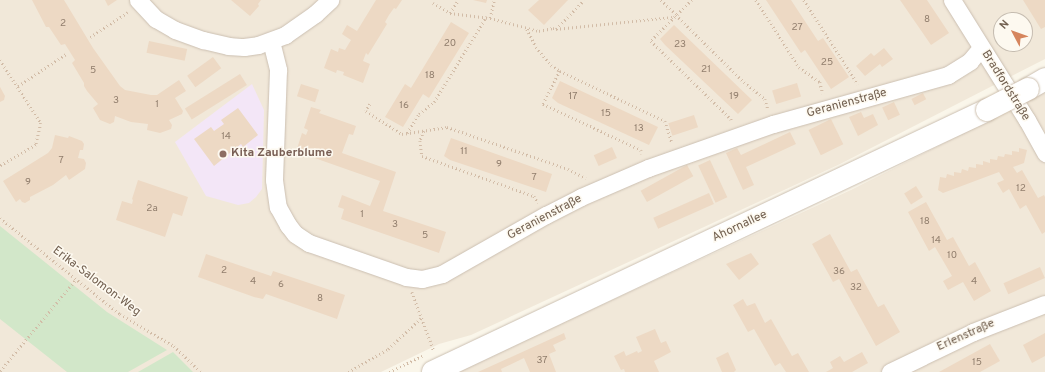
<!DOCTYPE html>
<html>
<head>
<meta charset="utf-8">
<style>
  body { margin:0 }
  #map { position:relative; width:1045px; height:372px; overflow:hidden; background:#faf6ea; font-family:Overpass,sans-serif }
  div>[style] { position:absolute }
  .residential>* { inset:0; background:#f1e8d9 }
  .education>* { inset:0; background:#f3e6f7 }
  .green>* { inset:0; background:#d2e7c9 }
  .building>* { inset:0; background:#edd9c4; transform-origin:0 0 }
  .path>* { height:2.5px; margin-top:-1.25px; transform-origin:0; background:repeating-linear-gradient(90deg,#d2bca7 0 1px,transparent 0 4px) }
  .roads { filter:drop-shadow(0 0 1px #cbbfb1) drop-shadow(0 0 1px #cbbfb1) }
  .minor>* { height:17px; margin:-8.5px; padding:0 8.5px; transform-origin:8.5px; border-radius:8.5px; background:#fff }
  .secondary>* { height:22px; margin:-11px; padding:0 11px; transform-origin:11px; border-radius:11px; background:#fff }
  .bridges { filter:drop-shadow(0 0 1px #cec0ae) drop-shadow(0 0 1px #cec0ae) }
  .secondary-bridge>* { height:22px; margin:-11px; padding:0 11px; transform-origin:11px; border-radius:11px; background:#fff }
  .dots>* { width:11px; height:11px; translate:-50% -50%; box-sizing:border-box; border:2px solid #fdf9f0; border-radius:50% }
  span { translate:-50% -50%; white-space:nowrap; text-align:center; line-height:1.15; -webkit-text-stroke:3px #fdf9f0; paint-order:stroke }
  .number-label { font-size:10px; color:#917e6d }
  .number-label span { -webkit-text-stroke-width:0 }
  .street-label { font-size:12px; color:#726050 }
  .education-label { font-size:12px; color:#785e54; font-weight:700 }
  .left { translate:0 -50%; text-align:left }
  .north { position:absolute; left:993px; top:12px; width:40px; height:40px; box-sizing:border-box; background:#fdf9f0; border:1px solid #c5bcb0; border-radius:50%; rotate:311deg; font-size:11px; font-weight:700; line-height:16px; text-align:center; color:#726050 }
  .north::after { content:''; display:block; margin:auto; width:14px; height:18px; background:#d6855d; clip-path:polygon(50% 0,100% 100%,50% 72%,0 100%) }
</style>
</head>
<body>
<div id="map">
  <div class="residential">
    <i style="clip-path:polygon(evenodd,0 0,1045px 0,1045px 59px,840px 164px,471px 335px,439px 344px,381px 372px,0 372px,0 0,1001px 20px,1025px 20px,1025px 44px,1001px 44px,1001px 20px)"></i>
    <i style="clip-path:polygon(1045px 92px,1045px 372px,456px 372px,851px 190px)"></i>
  </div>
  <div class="education">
    <i style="clip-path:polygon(252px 84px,264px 110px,262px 189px,256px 197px,249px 203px,238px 205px,206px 196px,175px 142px)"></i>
  </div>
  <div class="green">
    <i style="clip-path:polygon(0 226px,107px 312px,167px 350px,128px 372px,67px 372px,0 319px)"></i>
    <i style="clip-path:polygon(173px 352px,193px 372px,138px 372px)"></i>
  </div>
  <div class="building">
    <i style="clip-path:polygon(32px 0,64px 0,93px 48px,120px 86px,125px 90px,151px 95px,157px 95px,179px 80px,186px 91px,175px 98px,183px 111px,182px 114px,169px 120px,172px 125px,171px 129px,160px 133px,147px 130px,148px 124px,131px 122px,115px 116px,114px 122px,110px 124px,100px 120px,93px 108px,98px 104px,87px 91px,84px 86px,84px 83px,72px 63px,75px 60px,65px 44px,61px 45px,49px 27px,46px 27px)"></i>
    <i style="clip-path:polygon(105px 0,117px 0,108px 6px)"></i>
    <i style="clip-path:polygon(231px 0,261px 0,258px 4px,259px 6px,250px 16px)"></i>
    <i style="clip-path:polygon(376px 0,402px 0,396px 9px,394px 8px,389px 15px,385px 22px,387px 24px,368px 55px,366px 53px,363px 61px,370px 64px,363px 83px,343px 75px,344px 72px,337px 70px,336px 73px,324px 68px,331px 49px,338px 52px,339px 48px,345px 50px,351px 40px,342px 34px,347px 25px,357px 31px)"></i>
    <i style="clip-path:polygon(473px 0,487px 0,486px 3px)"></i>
    <i style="clip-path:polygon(539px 0,568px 0,544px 25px,528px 10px)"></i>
    <i style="clip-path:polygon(766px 0,791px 0,818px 41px,823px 38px,849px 77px,831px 89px,805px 50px,801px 53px)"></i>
    <i style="clip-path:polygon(900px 0,927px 0,949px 33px,931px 45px)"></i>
    <i style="clip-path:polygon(1023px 0,1045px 0,1045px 27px,1041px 29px)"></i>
    <i style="clip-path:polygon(451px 22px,469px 33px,429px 98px,423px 94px,403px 127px,385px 117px,405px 84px,411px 88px)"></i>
    <i style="clip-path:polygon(674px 25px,752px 100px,738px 114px,665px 45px,660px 39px)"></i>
    <i style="left:149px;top:41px;width:39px;height:12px;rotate:12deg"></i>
    <i style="clip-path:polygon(884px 48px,893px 59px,882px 67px,880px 64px,865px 76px,856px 66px,871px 53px,874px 56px)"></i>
    <i style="left:213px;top:57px;width:14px;height:32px;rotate:54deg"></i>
    <i style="left:240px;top:74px;width:13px;height:65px;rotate:58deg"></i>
    <i style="clip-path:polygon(560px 81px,658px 127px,649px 145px,558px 103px,552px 98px)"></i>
    <i style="left:797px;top:83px;width:14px;height:26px;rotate:73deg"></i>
    <i style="left:301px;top:84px;width:19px;height:13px;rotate:18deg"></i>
    <i style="clip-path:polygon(0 87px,5px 96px,4px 100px,0 102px)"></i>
    <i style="left:923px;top:93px;width:7px;height:13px;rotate:63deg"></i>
    <i style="left:894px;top:102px;width:14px;height:13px;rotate:65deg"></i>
    <i style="clip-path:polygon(311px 107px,321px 110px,319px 113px,356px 126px,353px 135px,349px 134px,342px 153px,396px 172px,383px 211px,446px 232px,439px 253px,341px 219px,344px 209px,338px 207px,342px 195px,370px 206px,380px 181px,306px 155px,305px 158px,295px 155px,302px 133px,306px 135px,308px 130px,304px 128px)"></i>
    <i style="clip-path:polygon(238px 108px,258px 135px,243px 147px,241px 144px,214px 166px,194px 139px,211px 127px,214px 131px,224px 124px,221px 120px)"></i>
    <i style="clip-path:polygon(861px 112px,864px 118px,873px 114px,878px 125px,858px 136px,849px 117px)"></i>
    <i style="left:694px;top:115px;width:13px;height:27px;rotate:72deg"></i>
    <i style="left:831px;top:119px;width:28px;height:25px;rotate:64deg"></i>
    <i style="clip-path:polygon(790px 132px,796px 144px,746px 167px,754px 185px,743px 190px,726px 153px,737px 148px,741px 155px)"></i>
    <i style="clip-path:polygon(55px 135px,68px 138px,69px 136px,82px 141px,84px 144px,83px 150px,80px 150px,78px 158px,84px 159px,86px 163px,85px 169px,69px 180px,66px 175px,53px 185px,30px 197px,30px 200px,25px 203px,22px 202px,20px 199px,16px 202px,3px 181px,48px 153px,52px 148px)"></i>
    <i style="clip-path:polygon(451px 138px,552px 174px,546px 192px,450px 160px,444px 156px)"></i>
    <i style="left:612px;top:147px;width:12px;height:20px;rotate:66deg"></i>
    <i style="clip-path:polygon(1019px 148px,1027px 150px,1024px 163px,1013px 167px,1017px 173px,1022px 170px,1038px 198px,1044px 195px,1045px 197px,1045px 232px,1042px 234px,1026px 205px,1020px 209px,1009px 189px,1003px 193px,997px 183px,1004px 180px,999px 172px,943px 193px,938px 190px,940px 177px,946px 178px,947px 174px,954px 176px,954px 172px,961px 173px,962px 169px,968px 171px,969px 167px,976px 168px,976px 164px,983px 165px,983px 161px,990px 163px,990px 159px,997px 160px,998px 156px,1004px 157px,1005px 154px,1012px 155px,1012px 151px,1019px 152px)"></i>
    <i style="left:710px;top:160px;width:41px;height:13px;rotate:65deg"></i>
    <i style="left:687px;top:165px;width:13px;height:53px;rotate:61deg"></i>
    <i style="clip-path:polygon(138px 180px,188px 197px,182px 216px,173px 213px,165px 237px,116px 220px,122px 201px,132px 204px,133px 200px,132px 199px)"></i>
    <i style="left:916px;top:186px;width:13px;height:14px;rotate:58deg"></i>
    <i style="left:709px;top:193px;width:12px;height:61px;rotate:66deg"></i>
    <i style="clip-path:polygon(926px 202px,947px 240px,953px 237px,969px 266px,975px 262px,991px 291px,974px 301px,963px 282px,948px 290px,943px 281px,952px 276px,935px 247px,929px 251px,908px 212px)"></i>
    <i style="clip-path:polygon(830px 234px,851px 272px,857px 269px,878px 307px,884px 304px,900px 332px,876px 346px,839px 279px,833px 282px,812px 244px)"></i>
    <i style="clip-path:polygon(751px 253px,759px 264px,739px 280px,726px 264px)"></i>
    <i style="clip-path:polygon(206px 254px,271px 276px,273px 271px,345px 295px,337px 319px,266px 294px,263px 299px,254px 297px,198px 277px)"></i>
    <i style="left:1040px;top:267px;width:12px;height:40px;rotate:66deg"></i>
    <i style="clip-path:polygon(743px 299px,747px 306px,755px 303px,765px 323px,771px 319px,792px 356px,798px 353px,809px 372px,786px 372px,780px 363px,775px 366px,754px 329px,748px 332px,733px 305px)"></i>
    <i style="clip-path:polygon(655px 329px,661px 343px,666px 341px,671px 352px,654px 361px,659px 372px,625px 372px,624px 369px,621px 370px,614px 356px,624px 351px,626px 356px,637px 351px,638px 353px,642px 351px,636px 337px)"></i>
    <i style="clip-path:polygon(564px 333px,566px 339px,553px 345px,556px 351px,549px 354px,556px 372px,530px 372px,524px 358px,501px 369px,502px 372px,478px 372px)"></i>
    <i style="clip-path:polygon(1045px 333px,1045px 356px,1032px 363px,1023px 345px)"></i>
    <i style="clip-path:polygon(990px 344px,1000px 361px,980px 372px,939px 372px)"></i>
    <i style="clip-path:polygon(728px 352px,736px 370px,734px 372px,722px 372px,716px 358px)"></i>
    <i style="clip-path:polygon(862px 352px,868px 363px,852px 372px,826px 372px,833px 368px,830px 362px,840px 356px,844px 362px)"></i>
  </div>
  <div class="path">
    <i style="left:661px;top:0;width:21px;rotate:43deg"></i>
    <i style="left:692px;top:0;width:58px;rotate:135deg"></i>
    <i style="left:651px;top:41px;width:112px;rotate:44.3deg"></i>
    <i style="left:731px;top:119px;width:3px;rotate:72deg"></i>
    <i style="left:756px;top:0;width:80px;rotate:57.3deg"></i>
    <i style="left:799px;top:67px;width:26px;rotate:36deg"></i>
    <i style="left:820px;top:82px;width:12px;rotate:76deg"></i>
    <i style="left:804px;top:0;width:100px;rotate:57.3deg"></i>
    <i style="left:433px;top:3px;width:20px;rotate:30deg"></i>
    <i style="left:450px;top:13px;width:40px;rotate:7.1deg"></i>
    <i style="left:490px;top:18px;width:51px;rotate:14.9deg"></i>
    <i style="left:539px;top:31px;width:14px;rotate:-12deg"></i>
    <i style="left:553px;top:28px;width:3px;rotate:18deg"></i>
    <i style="left:556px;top:29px;width:40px;rotate:-46deg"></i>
    <i style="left:450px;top:13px;width:15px;rotate:-58deg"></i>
    <i style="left:676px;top:15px;width:95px;rotate:44.6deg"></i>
    <i style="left:744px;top:82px;width:27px;rotate:39deg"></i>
    <i style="left:765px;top:99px;width:10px;rotate:73deg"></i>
    <i style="left:490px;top:18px;width:18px;rotate:-77deg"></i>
    <i style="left:527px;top:29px;width:20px;rotate:63deg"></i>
    <i style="left:536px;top:47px;width:23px;rotate:50deg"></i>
    <i style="left:551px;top:65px;width:11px;rotate:34deg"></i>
    <i style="left:560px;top:71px;width:116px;rotate:25.5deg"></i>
    <i style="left:665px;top:121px;width:23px;rotate:72deg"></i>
    <i style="left:556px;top:29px;width:118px;rotate:-5.9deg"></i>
    <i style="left:90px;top:37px;width:45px;rotate:-33.3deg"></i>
    <i style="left:0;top:60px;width:75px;rotate:56.9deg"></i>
    <i style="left:41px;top:123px;width:23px;rotate:103deg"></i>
    <i style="left:36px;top:145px;width:42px;rotate:149.7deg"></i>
    <i style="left:560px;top:71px;width:37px;rotate:117deg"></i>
    <i style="left:543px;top:104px;width:108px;rotate:25.1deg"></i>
    <i style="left:641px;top:150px;width:4px;rotate:76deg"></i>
    <i style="left:18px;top:86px;width:58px;rotate:-33.7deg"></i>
    <i style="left:370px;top:104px;width:8px;rotate:120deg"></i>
    <i style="left:366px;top:111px;width:43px;rotate:32.6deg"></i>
    <i style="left:402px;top:134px;width:46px;rotate:-8.8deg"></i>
    <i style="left:447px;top:127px;width:128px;rotate:19.1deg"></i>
    <i style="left:568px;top:169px;width:20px;rotate:27deg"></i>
    <i style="left:424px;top:131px;width:11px;rotate:112deg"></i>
    <i style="left:420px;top:141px;width:15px;rotate:82deg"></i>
    <i style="left:422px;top:156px;width:119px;rotate:19.7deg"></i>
    <i style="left:534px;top:196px;width:8px;rotate:60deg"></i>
    <i style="left:407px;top:133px;width:22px;rotate:-58deg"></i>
    <i style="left:419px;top:114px;width:19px;rotate:-39deg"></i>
    <i style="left:434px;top:102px;width:100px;rotate:-58.5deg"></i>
    <i style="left:0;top:218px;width:154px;rotate:38.7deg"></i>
    <i style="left:120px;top:314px;width:63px;rotate:30.7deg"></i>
    <i style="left:174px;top:346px;width:37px;rotate:44deg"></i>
    <i style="left:412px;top:292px;width:63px;rotate:69.6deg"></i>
    <i style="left:0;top:371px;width:119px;rotate:-50.4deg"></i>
    <i style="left:348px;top:372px;width:46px;rotate:-29.9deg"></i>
    <i style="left:388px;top:349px;width:45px;rotate:-43.2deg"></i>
    <i style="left:389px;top:372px;width:37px;rotate:-26deg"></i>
  </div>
  <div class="roads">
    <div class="minor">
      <i style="left:138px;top:0;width:26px;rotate:47deg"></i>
      <i style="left:156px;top:19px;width:22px;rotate:30deg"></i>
      <i style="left:175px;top:30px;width:30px;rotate:20deg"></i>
      <i style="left:203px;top:40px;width:26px;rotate:13deg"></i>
      <i style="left:228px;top:46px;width:16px;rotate:4deg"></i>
      <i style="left:244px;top:47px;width:14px;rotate:-8deg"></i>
      <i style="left:258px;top:45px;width:29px;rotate:-20deg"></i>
      <i style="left:285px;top:35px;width:37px;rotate:-35deg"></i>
      <i style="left:315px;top:14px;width:21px;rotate:-43deg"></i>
      <i style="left:952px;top:0;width:142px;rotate:58deg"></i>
      <i style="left:1027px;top:120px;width:38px;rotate:61deg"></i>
      <i style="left:271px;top:41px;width:30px;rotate:76deg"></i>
      <i style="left:278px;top:70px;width:110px;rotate:92.1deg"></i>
      <i style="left:274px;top:180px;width:27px;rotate:82deg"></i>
      <i style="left:278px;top:207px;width:21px;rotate:61deg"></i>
      <i style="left:288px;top:225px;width:11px;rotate:52deg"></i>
      <i style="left:295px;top:234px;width:17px;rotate:33deg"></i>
      <i style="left:309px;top:243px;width:103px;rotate:19.3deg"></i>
      <i style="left:406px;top:277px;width:16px;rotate:7deg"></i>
      <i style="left:422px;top:279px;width:21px;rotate:-14deg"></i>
      <i style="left:442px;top:274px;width:120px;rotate:-29.6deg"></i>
      <i style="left:546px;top:215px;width:39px;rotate:-27deg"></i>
      <i style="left:581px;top:197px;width:73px;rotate:-23.4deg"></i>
      <i style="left:648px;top:168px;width:133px;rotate:-19.4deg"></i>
      <i style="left:773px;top:124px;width:182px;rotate:-15.6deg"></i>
      <i style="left:948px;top:75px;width:26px;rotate:-32deg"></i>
      <i style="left:970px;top:61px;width:17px;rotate:-50deg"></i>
      <i style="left:890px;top:372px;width:92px;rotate:-25.7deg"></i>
      <i style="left:973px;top:332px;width:77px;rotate:-21.3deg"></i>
    </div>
    <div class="secondary">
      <i style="left:1028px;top:89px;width:20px;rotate:-30deg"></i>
      <i style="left:433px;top:372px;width:613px;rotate:-25.31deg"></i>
    </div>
  </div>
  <div class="bridges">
    <div class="secondary-bridge">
      <i style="left:987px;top:110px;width:46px;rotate:-27.1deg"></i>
    </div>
  </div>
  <div class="dots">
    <i style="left:223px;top:154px;background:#8d6e63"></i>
  </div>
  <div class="number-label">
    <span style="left:927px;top:20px">8</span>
    <span style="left:63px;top:24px">2</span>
    <span style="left:797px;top:28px">27</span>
    <span style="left:450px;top:44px">20</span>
    <span style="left:680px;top:45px">23</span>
    <span style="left:827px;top:63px">25</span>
    <span style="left:706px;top:70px">21</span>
    <span style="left:93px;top:71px">5</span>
    <span style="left:430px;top:76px">18</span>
    <span style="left:573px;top:97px">17</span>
    <span style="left:734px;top:97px">19</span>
    <span style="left:116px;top:101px">3</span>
    <span style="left:157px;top:105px">1</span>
    <span style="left:404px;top:106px">16</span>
    <span style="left:606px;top:114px">15</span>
    <span style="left:639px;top:129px">13</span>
    <span style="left:226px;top:137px">14</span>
    <span style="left:464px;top:152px">11</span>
    <span style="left:61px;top:161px">7</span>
    <span style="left:499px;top:165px">9</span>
    <span style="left:534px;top:178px">7</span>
    <span style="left:28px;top:183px">9</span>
    <span style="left:1021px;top:189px">12</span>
    <span style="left:152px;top:209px">2a</span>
    <span style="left:362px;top:215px">1</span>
    <span style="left:925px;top:222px">18</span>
    <span style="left:395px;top:225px">3</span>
    <span style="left:425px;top:236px">5</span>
    <span style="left:936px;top:241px">14</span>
    <span style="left:952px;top:256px">10</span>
    <span style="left:224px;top:271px">2</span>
    <span style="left:839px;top:272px">36</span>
    <span style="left:253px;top:282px">4</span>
    <span style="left:974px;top:282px">4</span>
    <span style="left:281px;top:285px">6</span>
    <span style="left:856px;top:288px">32</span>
    <span style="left:320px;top:299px">8</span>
    <span style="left:542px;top:361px">37</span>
    <span style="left:977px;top:363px">15</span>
  </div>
  <div class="street-label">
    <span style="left:1005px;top:86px;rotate:58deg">Bradfordstraße</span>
    <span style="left:847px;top:104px;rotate:-15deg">Geranienstraße</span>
    <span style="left:545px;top:218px;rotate:-28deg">Geranienstraße</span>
    <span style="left:740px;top:227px;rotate:-25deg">Ahornallee</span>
    <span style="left:96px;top:282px;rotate:37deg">Erika-Salomon-Weg</span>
    <span style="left:966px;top:336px;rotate:-24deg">Erlenstraße</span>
  </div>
  <div class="education-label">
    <span class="left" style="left:231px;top:154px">Kita Zauberblume</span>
  </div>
  <div class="north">N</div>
</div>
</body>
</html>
